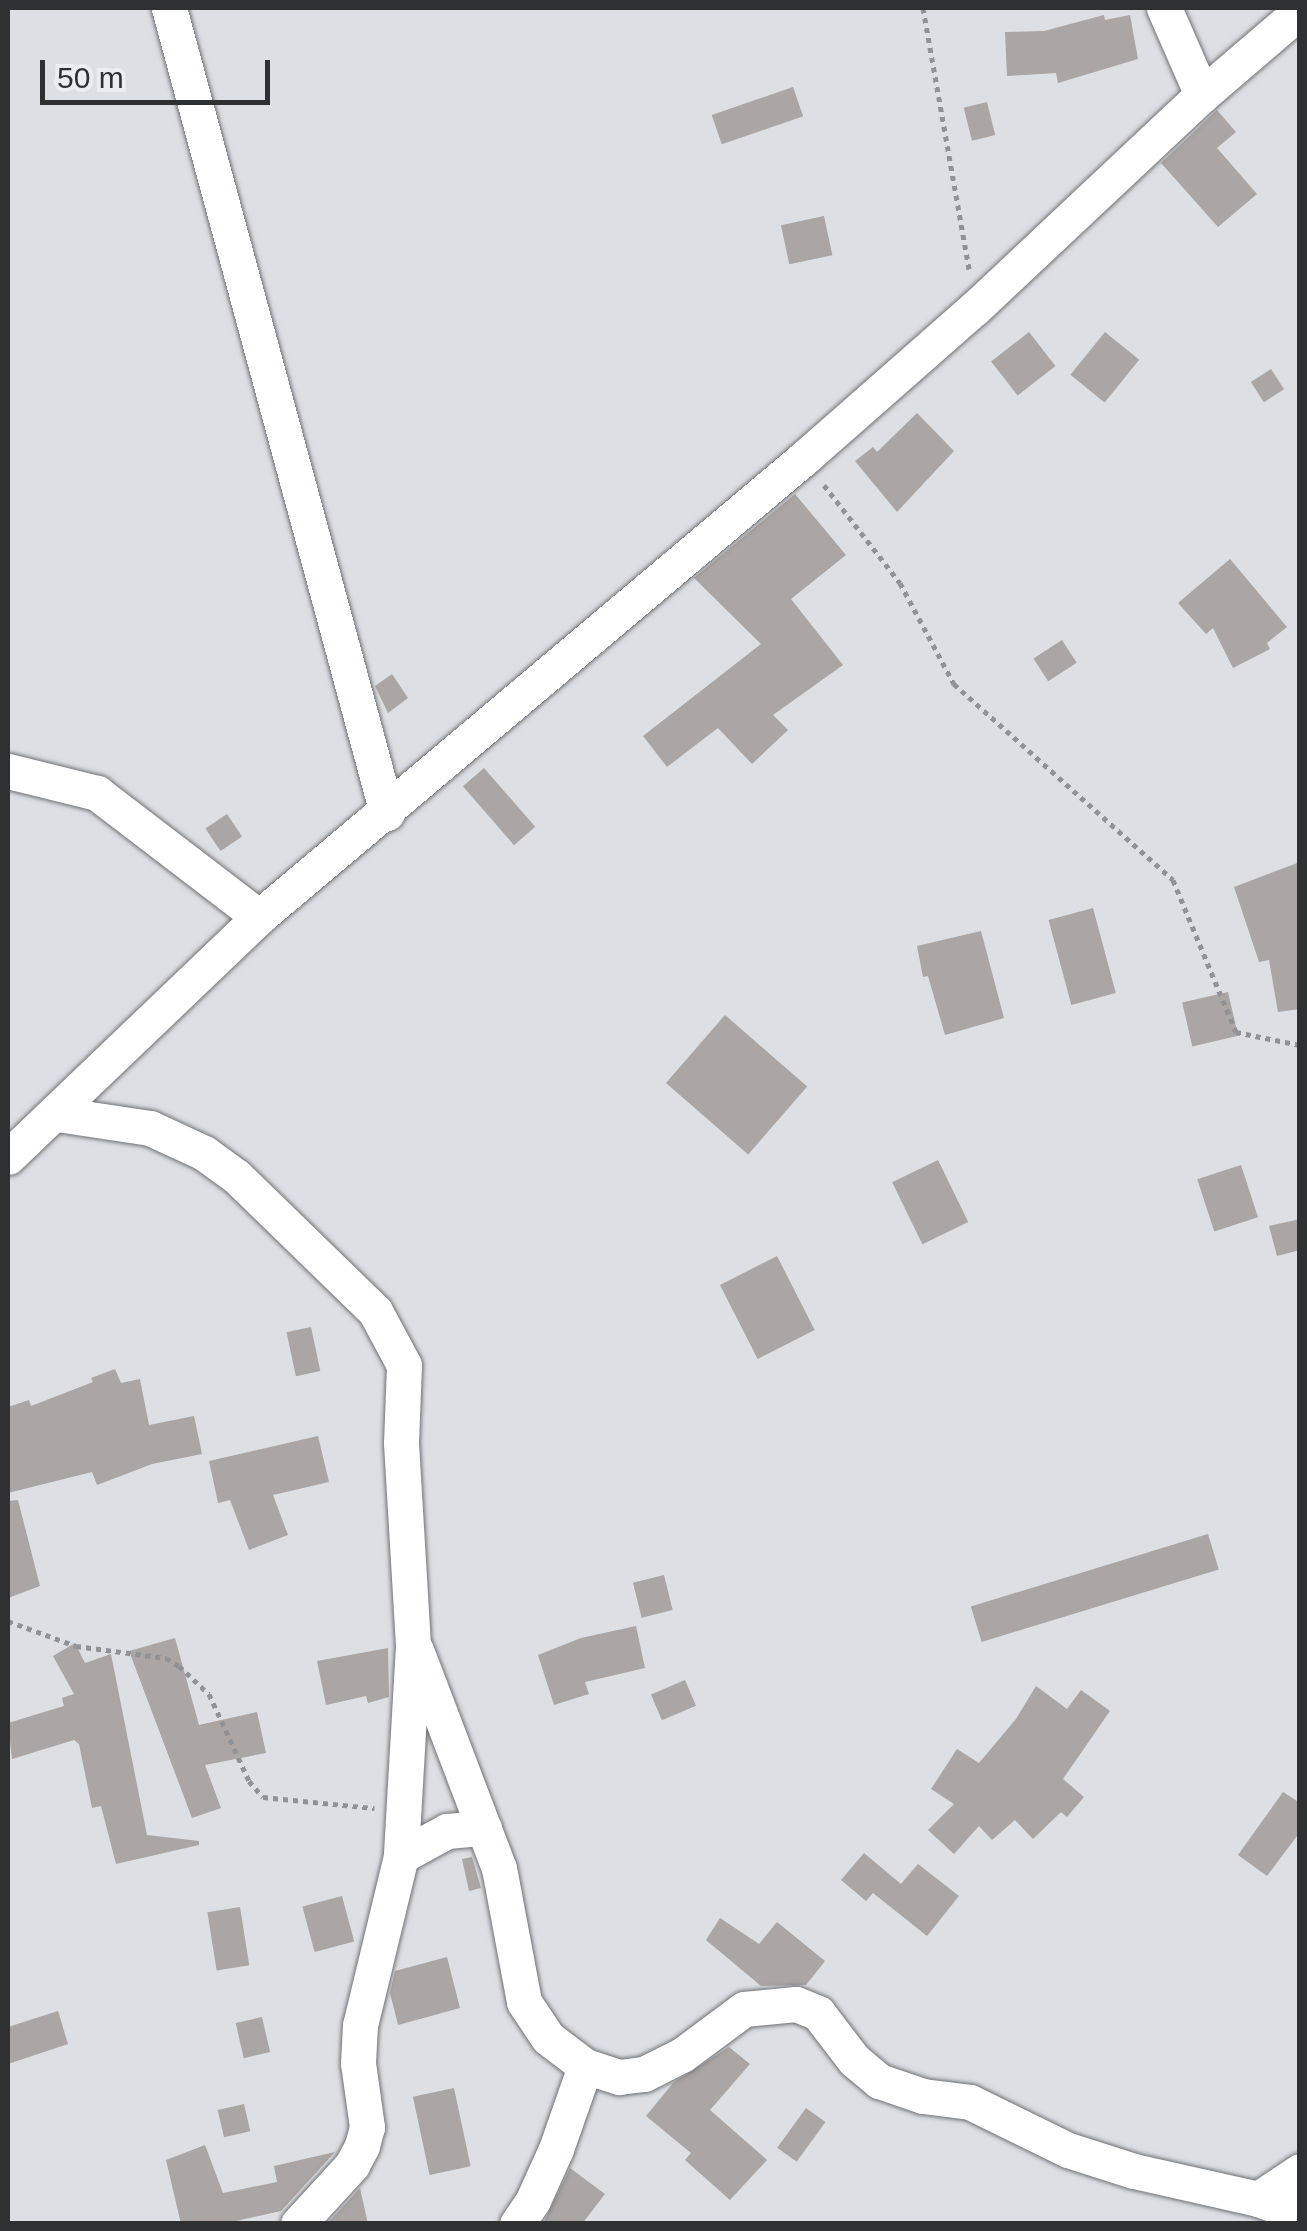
<!DOCTYPE html>
<html>
<head>
<meta charset="utf-8">
<style>
  body { margin:0 }
  #map { position:relative; width:1307px; height:2231px; overflow:hidden; background:#dcdfe4; font-family:Helvetica,sans-serif }
  div>[style] { position:absolute }
  .building>* { inset:0; background:#aba5a3; transform-origin:0 0 }
  .path>* { height:5px; margin-top:-2.5px; transform-origin:0; background:repeating-linear-gradient(90deg,#909296 0 5px,transparent 0 10px) }
  .roads { filter:drop-shadow(0 0 2px #6e7175) drop-shadow(0 0 2px #6e7175) }
  .street>* { height:35px; margin:-17.5px; padding:0 17.5px; transform-origin:17.5px; border-radius:17.5px; background:#fff }
  span { translate:-50% -50%; white-space:nowrap; text-align:center; line-height:1.15; -webkit-text-stroke:8px #eaedf2; paint-order:stroke }
  .frame { position:absolute; inset:0; border:10px solid #2f3032; pointer-events:none }
  .scale { position:absolute; left:40px; top:60px; width:230px; height:45px; box-sizing:border-box; border:5px solid #2f3032; border-top:0; padding-left:12px; font-size:30px; line-height:35px; white-space:nowrap; color:#2f3032; -webkit-text-stroke:8px #eaedf2; paint-order:stroke }
</style>
</head>
<body>
<div id="map">
  <div class="building">
    <i style="clip-path:polygon(1104px 15px,1105px 20px,1130px 15px,1138px 59px,1058px 83px,1056px 73px,1007px 76px,1005px 32px,1044px 31px)"></i>
    <i style="left:793px;top:87px;width:31px;height:86px;rotate:71deg"></i>
    <i style="left:987px;top:102px;width:34px;height:24px;rotate:76deg"></i>
    <i style="clip-path:polygon(1217px 110px,1236px 132px,1217px 148px,1257px 194px,1218px 227px,1161px 163px)"></i>
    <i style="left:824px;top:216px;width:40px;height:44px;rotate:78deg"></i>
    <i style="left:1029px;top:332px;width:43px;height:48px;rotate:52deg"></i>
    <i style="left:1105px;top:332px;width:44px;height:55px;rotate:39deg"></i>
    <i style="left:1271px;top:369px;width:24px;height:24px;rotate:57deg"></i>
    <i style="clip-path:polygon(917px 413px,954px 451px,897px 512px,855px 461px,873px 447px,877px 452px)"></i>
    <i style="clip-path:polygon(795px 494px,846px 555px,791px 599px,843px 665px,773px 715px,788px 730px,752px 764px,718px 728px,667px 767px,643px 736px,761px 644px,694px 578px)"></i>
    <i style="clip-path:polygon(1230px 559px,1287px 627px,1267px 643px,1270px 649px,1233px 668px,1213px 628px,1206px 634px,1178px 603px)"></i>
    <i style="left:1062px;top:640px;width:27px;height:34px;rotate:57deg"></i>
    <i style="clip-path:polygon(392px 674px,408px 698px,388px 713px,375px 686px)"></i>
    <i style="left:484px;top:768px;width:78px;height:28px;rotate:49deg"></i>
    <i style="left:227px;top:814px;width:27px;height:26px;rotate:56deg"></i>
    <i style="clip-path:polygon(1300px 862px,1300px 1009px,1278px 1012px,1269px 960px,1259px 962px,1234px 887px)"></i>
    <i style="left:1093px;top:908px;width:88px;height:46px;rotate:75deg"></i>
    <i style="clip-path:polygon(981px 931px,1004px 1018px,945px 1035px,928px 976px,923px 977px,917px 946px)"></i>
    <i style="left:1228px;top:992px;width:45px;height:47px;rotate:77deg"></i>
    <i style="left:725px;top:1015px;width:109px;height:90px;rotate:41deg"></i>
    <i style="left:938px;top:1160px;width:69px;height:51px;rotate:64deg"></i>
    <i style="left:1241px;top:1165px;width:55px;height:46px;rotate:72deg"></i>
    <i style="clip-path:polygon(1300px 1219px,1300px 1250px,1277px 1256px,1269px 1226px)"></i>
    <i style="left:777px;top:1256px;width:83px;height:64px;rotate:63deg"></i>
    <i style="left:311px;top:1327px;width:45px;height:25px;rotate:78deg"></i>
    <i style="clip-path:polygon(115px 1369px,121px 1383px,140px 1379px,149px 1425px,194px 1416px,202px 1454px,152px 1464px,97px 1485px,92px 1472px,8px 1493px,8px 1407px,29px 1400px,31px 1406px,93px 1382px,91px 1378px)"></i>
    <i style="clip-path:polygon(318px 1436px,329px 1482px,273px 1495px,288px 1535px,249px 1550px,230px 1500px,218px 1503px,209px 1461px)"></i>
    <i style="clip-path:polygon(18px 1500px,40px 1586px,8px 1598px,8px 1501px)"></i>
    <i style="left:1208px;top:1534px;width:37px;height:248px;rotate:73deg"></i>
    <i style="left:664px;top:1575px;width:36px;height:32px;rotate:76deg"></i>
    <i style="clip-path:polygon(636px 1626px,645px 1668px,585px 1682px,589px 1694px,554px 1705px,538px 1655px,581px 1638px)"></i>
    <i style="clip-path:polygon(175px 1638px,199px 1725px,257px 1712px,266px 1753px,205px 1765px,221px 1808px,192px 1818px,129px 1651px)"></i>
    <i style="clip-path:polygon(75px 1643px,85px 1663px,111px 1654px,147px 1835px,199px 1841px,199px 1845px,116px 1864px,101px 1806px,92px 1808px,79px 1744px,74px 1740px,12px 1759px,8px 1723px,64px 1706px,62px 1698px,74px 1694px,53px 1656px)"></i>
    <i style="clip-path:polygon(388px 1648px,389px 1697px,368px 1703px,366px 1696px,326px 1705px,317px 1661px)"></i>
    <i style="left:685px;top:1680px;width:28px;height:37px;rotate:67deg"></i>
    <i style="clip-path:polygon(1036px 1686px,1067px 1709px,1081px 1690px,1110px 1711px,1063px 1779px,1084px 1797px,1067px 1817px,1061px 1812px,1033px 1839px,1015px 1820px,992px 1840px,979px 1826px,954px 1854px,928px 1830px,954px 1804px,931px 1789px,957px 1749px,979px 1763px,1016px 1719px)"></i>
    <i style="clip-path:polygon(1283px 1792px,1300px 1803px,1300px 1832px,1267px 1876px,1238px 1855px)"></i>
    <i style="clip-path:polygon(864px 1853px,901px 1884px,918px 1864px,959px 1896px,927px 1936px,873px 1893px,866px 1901px,841px 1880px)"></i>
    <i style="clip-path:polygon(472px 1857px,481px 1888px,469px 1891px,462px 1859px)"></i>
    <i style="left:342px;top:1896px;width:47px;height:41px;rotate:75deg"></i>
    <i style="left:240px;top:1907px;width:59px;height:33px;rotate:81deg"></i>
    <i style="clip-path:polygon(720px 1918px,759px 1944px,777px 1922px,825px 1961px,806px 1985px,761px 1986px,706px 1940px)"></i>
    <i style="clip-path:polygon(447px 1957px,460px 2008px,398px 2025px,390px 1993px,395px 1971px)"></i>
    <i style="clip-path:polygon(58px 2011px,68px 2044px,8px 2064px,8px 2027px)"></i>
    <i style="left:262px;top:2017px;width:36px;height:27px;rotate:77deg"></i>
    <i style="clip-path:polygon(729px 2047px,750px 2064px,710px 2110px,767px 2160px,730px 2200px,685px 2160px,691px 2153px,646px 2116px,673px 2083px)"></i>
    <i style="left:454px;top:2088px;width:80px;height:42px;rotate:78deg"></i>
    <i style="left:244px;top:2104px;width:28px;height:27px;rotate:77deg"></i>
    <i style="left:806px;top:2108px;width:24px;height:49px;rotate:36deg"></i>
    <i style="clip-path:polygon(205px 2145px,223px 2193px,277px 2182px,274px 2166px,335px 2152px,281px 2211px,223px 2224px,181px 2224px,166px 2160px)"></i>
    <i style="clip-path:polygon(570px 2168px,605px 2194px,582px 2224px,543px 2224px)"></i>
    <i style="clip-path:polygon(360px 2188px,368px 2224px,327px 2224px)"></i>
  </div>
  <div class="path">
    <i style="left:923px;top:8px;width:266px;rotate:80deg"></i>
    <i style="left:824px;top:485px;width:124px;rotate:52.2deg"></i>
    <i style="left:900px;top:583px;width:115px;rotate:61.9deg"></i>
    <i style="left:954px;top:684px;width:294px;rotate:41.8deg"></i>
    <i style="left:1173px;top:880px;width:165px;rotate:67.5deg"></i>
    <i style="left:1236px;top:1032px;width:65px;rotate:11.5deg"></i>
    <i style="left:8px;top:1621px;width:72px;rotate:20.2deg"></i>
    <i style="left:76px;top:1646px;width:91px;rotate:7.6deg"></i>
    <i style="left:166px;top:1658px;width:15px;rotate:32deg"></i>
    <i style="left:179px;top:1666px;width:41px;rotate:43deg"></i>
    <i style="left:209px;top:1694px;width:96px;rotate:65.3deg"></i>
    <i style="left:249px;top:1781px;width:21px;rotate:49deg"></i>
    <i style="left:263px;top:1797px;width:112px;rotate:5.7deg"></i>
  </div>
  <div class="roads">
    <div class="street">
      <i style="left:169px;top:8px;width:834px;rotate:74.85deg"></i>
      <i style="left:1164px;top:8px;width:95px;rotate:66.4deg"></i>
      <i style="left:8px;top:771px;width:92px;rotate:13.9deg"></i>
      <i style="left:97px;top:793px;width:204px;rotate:37.4deg"></i>
      <i style="left:57px;top:1114px;width:94px;rotate:8.6deg"></i>
      <i style="left:150px;top:1128px;width:60px;rotate:24.8deg"></i>
      <i style="left:204px;top:1153px;width:39px;rotate:36deg"></i>
      <i style="left:236px;top:1176px;width:194px;rotate:44.2deg"></i>
      <i style="left:375px;top:1311px;width:61px;rotate:61.8deg"></i>
      <i style="left:404px;top:1365px;width:78px;rotate:92.2deg"></i>
      <i style="left:401px;top:1443px;width:202px;rotate:86.6deg"></i>
      <i style="left:413px;top:1645px;width:211px;rotate:93.3deg"></i>
      <i style="left:401px;top:1856px;width:174px;rotate:103.6deg"></i>
      <i style="left:360px;top:2025px;width:38px;rotate:93deg"></i>
      <i style="left:358px;top:2063px;width:65px;rotate:82deg"></i>
      <i style="left:367px;top:2127px;width:20px;rotate:105deg"></i>
      <i style="left:362px;top:2146px;width:21px;rotate:118deg"></i>
      <i style="left:352px;top:2165px;width:80px;rotate:132.5deg"></i>
      <i style="left:8px;top:1157px;width:347px;rotate:-43.7deg"></i>
      <i style="left:259px;top:917px;width:713px;rotate:-40.1deg"></i>
      <i style="left:804px;top:458px;width:227px;rotate:-41.3deg"></i>
      <i style="left:975px;top:308px;width:311px;rotate:-43.2deg"></i>
      <i style="left:1202px;top:95px;width:129px;rotate:-40.6deg"></i>
      <i style="left:416px;top:1650px;width:233px;rotate:69.2deg"></i>
      <i style="left:499px;top:1868px;width:136px;rotate:79.4deg"></i>
      <i style="left:524px;top:2002px;width:43px;rotate:56.3deg"></i>
      <i style="left:548px;top:2038px;width:46px;rotate:37.1deg"></i>
      <i style="left:585px;top:2066px;width:36px;rotate:18deg"></i>
      <i style="left:619px;top:2077px;width:25px;rotate:-7deg"></i>
      <i style="left:644px;top:2074px;width:42px;rotate:-26.6deg"></i>
      <i style="left:682px;top:2055px;width:77px;rotate:-36.6deg"></i>
      <i style="left:744px;top:2009px;width:52px;rotate:-5.5deg"></i>
      <i style="left:796px;top:2004px;width:24px;rotate:22deg"></i>
      <i style="left:818px;top:2013px;width:59px;rotate:52.5deg"></i>
      <i style="left:854px;top:2060px;width:33px;rotate:40deg"></i>
      <i style="left:879px;top:2081px;width:46px;rotate:18.8deg"></i>
      <i style="left:923px;top:2096px;width:47px;rotate:7.3deg"></i>
      <i style="left:970px;top:2102px;width:109px;rotate:26.1deg"></i>
      <i style="left:1068px;top:2150px;width:69px;rotate:17.7deg"></i>
      <i style="left:1134px;top:2171px;width:127px;rotate:12.7deg"></i>
      <i style="left:1258px;top:2199px;width:45px;rotate:19.7deg"></i>
      <i style="left:401px;top:1856px;width:52px;rotate:-28.5deg"></i>
      <i style="left:447px;top:1831px;width:37px;rotate:-5deg"></i>
      <i style="left:1258px;top:2199px;width:50px;rotate:-33.7deg"></i>
      <i style="left:517px;top:2224px;width:29px;rotate:-56deg"></i>
      <i style="left:533px;top:2200px;width:56px;rotate:-65.7deg"></i>
      <i style="left:556px;top:2149px;width:88px;rotate:-70.7deg"></i>
    </div>
  </div>
  <div class="frame"></div>
  <div class="scale">50 m</div>
</div>
</body>
</html>
